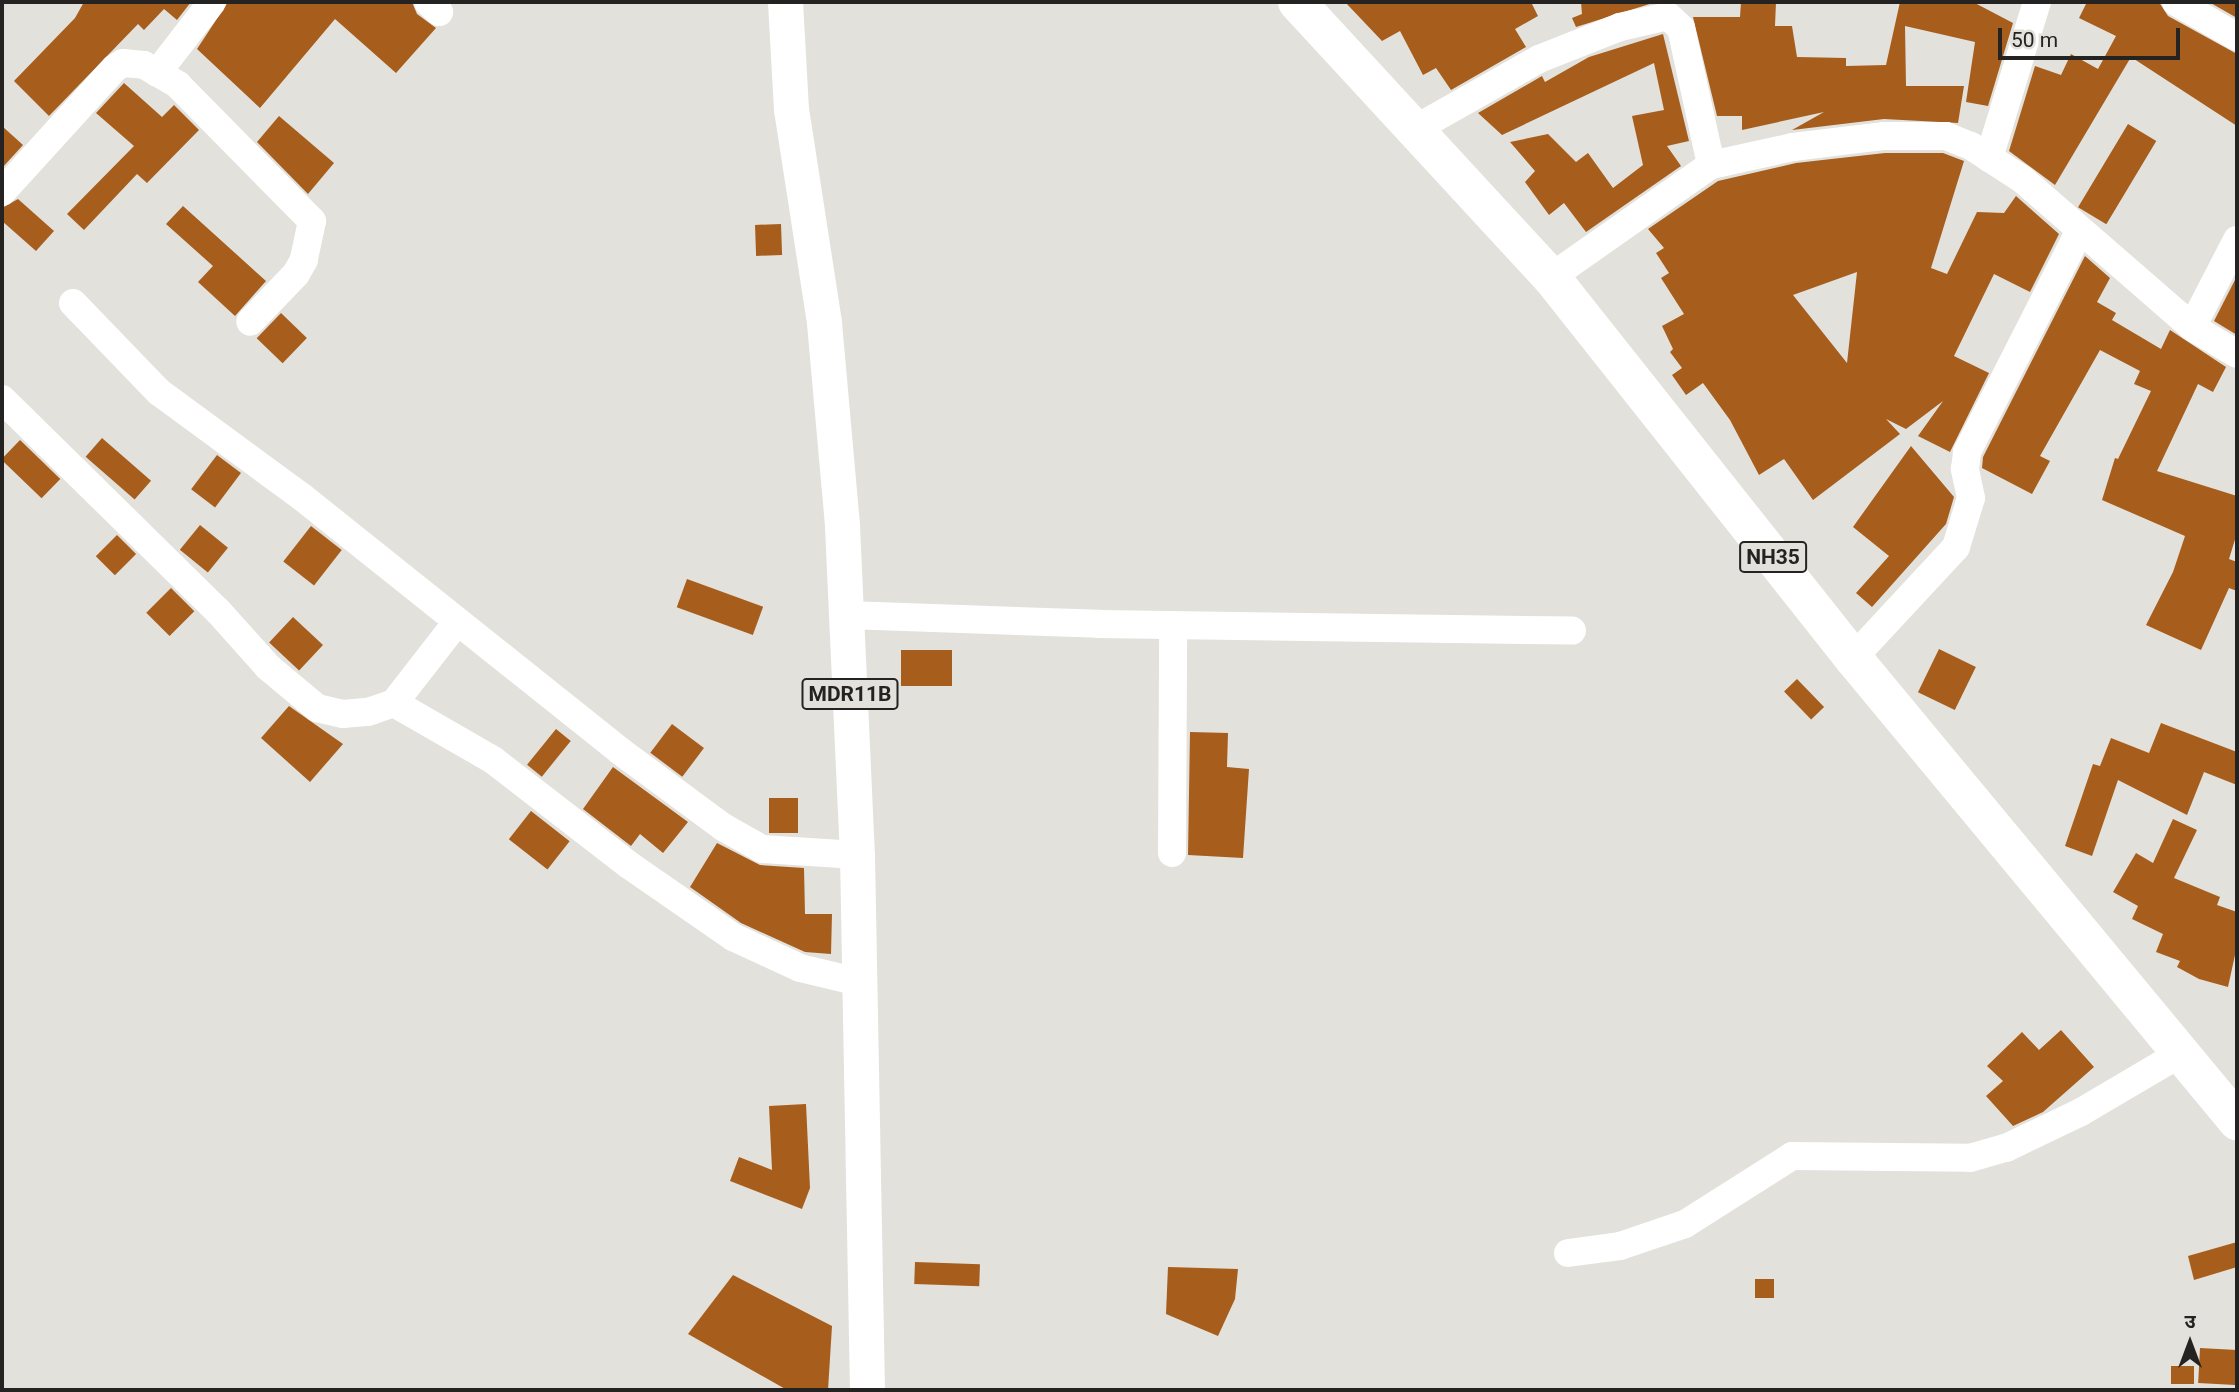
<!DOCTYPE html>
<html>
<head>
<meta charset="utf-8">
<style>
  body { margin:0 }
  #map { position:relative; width:2239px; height:1392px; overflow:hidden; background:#e3e1db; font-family:Roboto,"Noto Sans Devanagari",sans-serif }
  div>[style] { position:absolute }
  .building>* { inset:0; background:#a75d1b; transform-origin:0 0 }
  .minor>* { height:28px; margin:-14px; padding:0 14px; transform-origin:14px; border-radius:14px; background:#fff }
  .major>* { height:35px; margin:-17.5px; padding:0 17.5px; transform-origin:17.5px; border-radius:17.5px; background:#fff }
  .highway>* { height:38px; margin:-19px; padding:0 19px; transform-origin:19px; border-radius:19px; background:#fff }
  span { translate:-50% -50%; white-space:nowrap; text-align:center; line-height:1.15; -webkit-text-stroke:5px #e3e1db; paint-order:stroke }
  .shield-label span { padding:2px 5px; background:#e3e1db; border:2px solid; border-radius:5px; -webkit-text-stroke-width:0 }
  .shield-label { font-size:21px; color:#242321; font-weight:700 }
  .frame { position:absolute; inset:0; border:4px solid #242321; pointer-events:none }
  .north { position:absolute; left:2155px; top:1308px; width:70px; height:70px; -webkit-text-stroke:5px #e3e1db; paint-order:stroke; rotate:0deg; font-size:19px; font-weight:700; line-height:28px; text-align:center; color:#242321 }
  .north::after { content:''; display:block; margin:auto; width:24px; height:32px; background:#242321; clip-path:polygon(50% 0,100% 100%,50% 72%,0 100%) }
  .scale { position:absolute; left:1998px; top:28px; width:182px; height:32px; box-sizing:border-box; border:4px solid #242321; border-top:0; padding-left:9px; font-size:21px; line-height:24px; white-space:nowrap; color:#242321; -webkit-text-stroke:5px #e3e1db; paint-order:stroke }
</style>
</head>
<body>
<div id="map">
  <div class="building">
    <i style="clip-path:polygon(84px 2px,191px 2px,177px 20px,164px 9px,144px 30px,138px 24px,49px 116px,14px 81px,75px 18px)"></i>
    <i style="clip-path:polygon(228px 2px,412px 2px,417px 14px,436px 28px,396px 73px,335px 19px,260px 108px,197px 49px)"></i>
    <i style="clip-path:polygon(1345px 2px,1531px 2px,1538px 16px,1515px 29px,1526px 47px,1451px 90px,1436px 68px,1423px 75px,1400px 31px,1382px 41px)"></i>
    <i style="clip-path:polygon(1581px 2px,1656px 2px,1576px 27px,1572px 18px,1582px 14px)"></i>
    <i style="clip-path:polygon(1741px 2px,1776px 2px,1775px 26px,1792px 26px,1797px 57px,1846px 58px,1846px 66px,1886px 65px,1900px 2px,1973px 2px,2013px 23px,1988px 106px,1966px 102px,1975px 42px,1905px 26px,1906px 86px,1964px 86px,1958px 123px,1884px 119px,1792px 130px,1824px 112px,1742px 130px,1742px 116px,1717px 116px,1693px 17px,1740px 17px)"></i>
    <i style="clip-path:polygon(2087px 2px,2159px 2px,2168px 16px,2237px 54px,2237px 126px,2131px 57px,2055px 185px,2009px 151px,2035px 66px,2061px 75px,2071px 54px,2098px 69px,2116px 36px,2079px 18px)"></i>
    <i style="clip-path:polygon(2209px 2px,2237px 2px,2237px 18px)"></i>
    <i style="clip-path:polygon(1663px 34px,1689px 141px,1667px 146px,1681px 166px,1586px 232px,1564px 203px,1549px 215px,1525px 182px,1535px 171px,1510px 142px,1548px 134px,1576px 162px,1588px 153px,1613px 188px,1643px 165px,1632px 116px,1664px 110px,1654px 63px,1502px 135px,1478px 113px,1542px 76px,1545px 82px,1589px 57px)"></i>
    <i style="clip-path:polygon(124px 83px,162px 117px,174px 105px,199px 130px,147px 183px,137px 174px,84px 230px,67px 214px,134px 146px,96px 113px)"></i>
    <i style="clip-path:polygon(279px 116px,334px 163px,308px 194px,257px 142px)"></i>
    <i style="left:2128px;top:124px;width:33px;height:97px;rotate:31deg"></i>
    <i style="clip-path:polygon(2px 126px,23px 145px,2px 168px)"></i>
    <i style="clip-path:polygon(evenodd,1885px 153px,1943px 153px,1964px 161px,1931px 268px,1947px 274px,1977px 212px,2004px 213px,2016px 196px,2059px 234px,2030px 292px,1994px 274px,1954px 356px,1989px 373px,1950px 452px,1918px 436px,1943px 401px,1906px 429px,1886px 419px,1900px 434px,1813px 500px,1784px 459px,1759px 475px,1730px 420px,1703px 383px,1686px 395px,1672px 375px,1682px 368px,1670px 352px,1673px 349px,1662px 326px,1684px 314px,1661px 278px,1669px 273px,1656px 253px,1664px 248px,1648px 229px,1718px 181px,1796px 163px,1885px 153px,1857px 272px,1847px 363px,1793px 295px,1857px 272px)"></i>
    <i style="clip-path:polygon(18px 199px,54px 231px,36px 251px,2px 221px,2px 208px)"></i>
    <i style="clip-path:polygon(183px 206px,266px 281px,235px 316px,198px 282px,213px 266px,166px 224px)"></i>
    <i style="left:781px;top:224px;width:31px;height:26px;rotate:88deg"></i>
    <i style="clip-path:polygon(2085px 256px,2110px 278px,2097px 302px,2116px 313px,2112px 320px,2161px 349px,2170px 330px,2226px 367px,2213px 392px,2198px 384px,2157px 471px,2237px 496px,2237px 533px,2229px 559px,2237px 562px,2237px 591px,2229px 588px,2201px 650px,2146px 625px,2173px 572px,2185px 536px,2102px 500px,2115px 458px,2118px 459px,2151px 391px,2134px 384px,2140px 371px,2100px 350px,2040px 456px,2050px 461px,2032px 494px,1982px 468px,1983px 457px)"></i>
    <i style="clip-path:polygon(2237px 276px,2237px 335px,2214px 321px)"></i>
    <i style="left:281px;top:313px;width:36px;height:35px;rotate:44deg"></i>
    <i style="left:102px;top:438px;width:65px;height:25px;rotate:41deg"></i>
    <i style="left:20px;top:440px;width:56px;height:27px;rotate:44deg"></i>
    <i style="clip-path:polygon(1911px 446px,1954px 497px,1946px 524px,1872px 607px,1856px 593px,1889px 556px,1853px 527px)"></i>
    <i style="left:217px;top:455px;width:30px;height:43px;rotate:37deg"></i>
    <i style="left:200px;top:525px;width:36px;height:32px;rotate:39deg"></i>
    <i style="left:311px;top:526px;width:39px;height:45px;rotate:38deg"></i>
    <i style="left:117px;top:535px;width:27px;height:30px;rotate:45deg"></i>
    <i style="left:687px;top:579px;width:81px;height:30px;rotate:20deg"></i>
    <i style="left:171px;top:588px;width:33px;height:35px;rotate:45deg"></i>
    <i style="left:293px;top:617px;width:41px;height:35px;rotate:43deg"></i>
    <i style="left:1939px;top:649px;width:41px;height:48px;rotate:26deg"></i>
    <i style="left:901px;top:650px;width:51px;height:36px"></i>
    <i style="left:1797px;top:679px;width:39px;height:18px;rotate:46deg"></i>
    <i style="clip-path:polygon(289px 706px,343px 744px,310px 782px,261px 738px)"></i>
    <i style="clip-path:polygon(2161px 723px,2237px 752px,2237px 785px,2204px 772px,2187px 815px,2118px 780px,2092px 856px,2065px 846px,2093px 764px,2100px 766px,2111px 738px,2149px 753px)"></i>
    <i style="left:672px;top:724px;width:40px;height:36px;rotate:37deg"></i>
    <i style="left:556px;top:729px;width:19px;height:46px;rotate:39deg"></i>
    <i style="clip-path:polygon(1190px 732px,1228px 733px,1227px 767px,1249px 769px,1243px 858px,1188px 855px)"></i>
    <i style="clip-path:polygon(613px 767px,688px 822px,663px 853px,640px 834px,631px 846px,583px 809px)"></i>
    <i style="left:769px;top:798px;width:29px;height:35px"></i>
    <i style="left:531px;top:811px;width:49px;height:36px;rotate:38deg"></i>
    <i style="clip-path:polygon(2173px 819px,2197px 830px,2174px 878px,2220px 897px,2217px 905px,2237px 912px,2237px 946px,2228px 987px,2199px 979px,2177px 967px,2180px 961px,2156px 952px,2163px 934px,2132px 919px,2138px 906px,2113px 892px,2136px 853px,2153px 863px)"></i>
    <i style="clip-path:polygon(717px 843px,760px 865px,804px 868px,805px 914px,832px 914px,831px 954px,805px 952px,741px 923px,690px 887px)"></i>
    <i style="clip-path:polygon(2061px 1030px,2094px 1067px,2043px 1112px,2013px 1126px,1986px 1096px,2003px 1081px,1987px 1066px,2022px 1032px,2039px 1050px)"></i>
    <i style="clip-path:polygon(806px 1104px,810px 1188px,802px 1209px,730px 1181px,739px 1157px,772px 1170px,769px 1106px)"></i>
    <i style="clip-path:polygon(2237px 1242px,2237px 1267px,2194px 1280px,2188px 1256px)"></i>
    <i style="left:915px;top:1262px;width:65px;height:22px;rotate:2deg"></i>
    <i style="clip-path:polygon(1168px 1267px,1238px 1269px,1235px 1299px,1218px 1336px,1166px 1314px)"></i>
    <i style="clip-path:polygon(733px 1275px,832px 1326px,828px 1390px,787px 1390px,688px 1334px)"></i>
    <i style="left:1755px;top:1279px;width:19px;height:19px"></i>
    <i style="left:2200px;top:1348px;width:37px;height:35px;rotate:3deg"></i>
    <i style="left:2171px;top:1366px;width:23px;height:18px"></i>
  </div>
  <div class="minor">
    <i style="left:428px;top:2px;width:15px;rotate:42deg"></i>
    <i style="left:2176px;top:2px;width:70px;rotate:29.8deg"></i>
    <i style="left:157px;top:73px;width:90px;rotate:-52.2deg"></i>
    <i style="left:1417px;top:128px;width:140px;rotate:-29.5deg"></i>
    <i style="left:1539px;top:59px;width:87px;rotate:-21.6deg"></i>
    <i style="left:1620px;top:27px;width:49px;rotate:-12.9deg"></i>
    <i style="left:1668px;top:16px;width:18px;rotate:43deg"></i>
    <i style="left:1681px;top:28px;width:140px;rotate:77.6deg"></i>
    <i style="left:1989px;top:158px;width:163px;rotate:-72.9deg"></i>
    <i style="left:2px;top:192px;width:168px;rotate:-47.7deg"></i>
    <i style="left:115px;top:68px;width:9px;rotate:-32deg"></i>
    <i style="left:123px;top:63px;width:21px;rotate:5deg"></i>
    <i style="left:144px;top:65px;width:39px;rotate:30deg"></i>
    <i style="left:178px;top:85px;width:191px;rotate:45.4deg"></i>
    <i style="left:312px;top:221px;width:40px;rotate:102deg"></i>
    <i style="left:304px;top:260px;width:16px;rotate:120deg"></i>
    <i style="left:296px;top:274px;width:66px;rotate:133.8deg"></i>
    <i style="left:1551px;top:277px;width:195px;rotate:-35deg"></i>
    <i style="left:1711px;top:165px;width:84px;rotate:-12.4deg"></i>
    <i style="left:1793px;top:147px;width:92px;rotate:-6.9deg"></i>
    <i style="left:1884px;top:136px;width:62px"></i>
    <i style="left:1946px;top:136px;width:27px;rotate:22deg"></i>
    <i style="left:1971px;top:146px;width:61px;rotate:32.9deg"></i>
    <i style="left:2022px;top:179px;width:225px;rotate:41deg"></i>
    <i style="left:2192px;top:327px;width:52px;rotate:31deg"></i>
    <i style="left:73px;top:303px;width:124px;rotate:46deg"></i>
    <i style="left:159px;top:392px;width:177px;rotate:36.3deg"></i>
    <i style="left:302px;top:497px;width:407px;rotate:38.6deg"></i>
    <i style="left:620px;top:751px;width:128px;rotate:36.4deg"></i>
    <i style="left:723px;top:827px;width:45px;rotate:29.4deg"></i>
    <i style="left:762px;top:849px;width:95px;rotate:3.6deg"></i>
    <i style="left:2192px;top:327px;width:98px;rotate:-62.7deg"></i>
    <i style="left:2px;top:399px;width:303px;rotate:44.5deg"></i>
    <i style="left:218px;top:611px;width:75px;rotate:48.2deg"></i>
    <i style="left:268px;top:667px;width:64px;rotate:39.9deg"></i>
    <i style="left:317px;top:708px;width:27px;rotate:13deg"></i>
    <i style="left:343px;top:714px;width:25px;rotate:-5deg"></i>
    <i style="left:368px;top:712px;width:28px;rotate:-19deg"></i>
    <i style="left:394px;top:703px;width:103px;rotate:-52.1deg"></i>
    <i style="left:847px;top:615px;width:252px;rotate:2deg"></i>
    <i style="left:1099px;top:624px;width:473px;rotate:0.8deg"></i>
    <i style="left:1853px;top:658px;width:151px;rotate:-47.1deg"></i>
    <i style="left:1956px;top:547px;width:51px;rotate:-73deg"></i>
    <i style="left:1971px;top:498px;width:30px;rotate:-102deg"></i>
    <i style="left:1965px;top:469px;width:17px;rotate:-83deg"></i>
    <i style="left:1967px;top:452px;width:249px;rotate:-63deg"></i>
    <i style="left:394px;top:703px;width:114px;rotate:29.9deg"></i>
    <i style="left:493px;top:760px;width:172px;rotate:37.7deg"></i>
    <i style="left:629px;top:865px;width:126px;rotate:34.7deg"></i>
    <i style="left:733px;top:937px;width:74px;rotate:24.8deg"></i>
    <i style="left:800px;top:968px;width:61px;rotate:13.3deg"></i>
    <i style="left:1172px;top:853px;width:228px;rotate:-89.7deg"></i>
    <i style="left:1568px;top:1253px;width:52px;rotate:-7.7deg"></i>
    <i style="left:1620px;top:1246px;width:69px;rotate:-18.7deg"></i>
    <i style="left:1685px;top:1224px;width:127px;rotate:-32.4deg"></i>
    <i style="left:1792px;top:1156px;width:178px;rotate:0.6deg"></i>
    <i style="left:1970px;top:1158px;width:37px;rotate:-16deg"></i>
    <i style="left:2006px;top:1148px;width:83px;rotate:-25.6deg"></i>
    <i style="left:2081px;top:1112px;width:116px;rotate:-30.5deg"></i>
  </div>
  <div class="major">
    <i style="left:785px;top:2px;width:107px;rotate:86.8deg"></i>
    <i style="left:791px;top:109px;width:217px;rotate:81.2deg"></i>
    <i style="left:824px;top:323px;width:204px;rotate:84.9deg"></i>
    <i style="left:842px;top:526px;width:329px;rotate:87.4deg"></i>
    <i style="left:857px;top:855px;width:535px;rotate:88.93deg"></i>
  </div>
  <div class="highway">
    <i style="left:1297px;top:2px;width:374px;rotate:47.3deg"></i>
    <i style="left:1551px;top:277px;width:486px;rotate:51.6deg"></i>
    <i style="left:1853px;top:658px;width:602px;rotate:50.33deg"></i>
  </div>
  <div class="shield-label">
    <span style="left:1773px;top:557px">NH35</span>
    <span style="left:850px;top:694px">MDR11B</span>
  </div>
  <div class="frame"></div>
  <div class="north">उ</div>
  <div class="scale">50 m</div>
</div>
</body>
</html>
